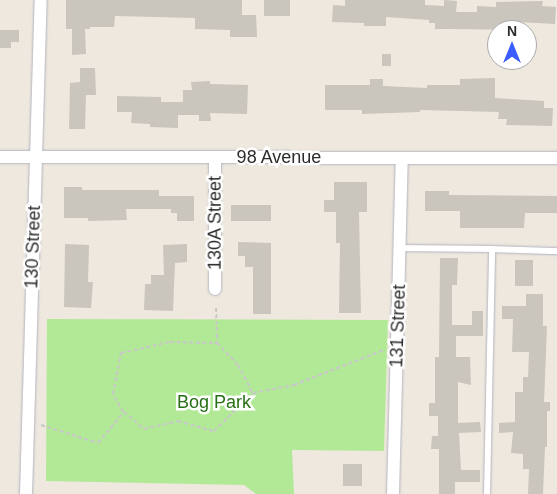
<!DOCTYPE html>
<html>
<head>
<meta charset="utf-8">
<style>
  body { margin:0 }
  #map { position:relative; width:557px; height:494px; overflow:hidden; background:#efe8de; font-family:Helvetica,sans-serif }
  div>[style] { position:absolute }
  .green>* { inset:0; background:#b2e997 }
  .building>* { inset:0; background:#cac5bd; transform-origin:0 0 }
  .path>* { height:2px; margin-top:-1px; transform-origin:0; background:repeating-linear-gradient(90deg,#c8c8c8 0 4px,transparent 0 6.5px) }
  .roads { filter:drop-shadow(0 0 1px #b2b4c1) drop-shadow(0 0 1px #b2b4c1) }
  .service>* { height:6px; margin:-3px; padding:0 3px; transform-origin:3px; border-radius:3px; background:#fff }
  .minor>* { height:12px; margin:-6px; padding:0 6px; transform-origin:6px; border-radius:6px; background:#fff }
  span { translate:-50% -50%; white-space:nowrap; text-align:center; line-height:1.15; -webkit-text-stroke:5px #fff; paint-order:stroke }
  .street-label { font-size:18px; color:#2c2c2c }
  .park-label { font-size:18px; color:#277015 }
  .north { position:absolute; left:487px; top:20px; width:50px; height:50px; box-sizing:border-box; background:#fff; border:1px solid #ababab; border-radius:50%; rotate:0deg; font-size:14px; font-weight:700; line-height:20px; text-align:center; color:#2c2c2c }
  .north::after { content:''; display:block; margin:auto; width:18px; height:22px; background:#3b5dff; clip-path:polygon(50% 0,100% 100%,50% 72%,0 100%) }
</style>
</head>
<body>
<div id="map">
  <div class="green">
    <i style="clip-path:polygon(47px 319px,388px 320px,384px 451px,292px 450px,294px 494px,256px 494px,244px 485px,46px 481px)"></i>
  </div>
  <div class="building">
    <i style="clip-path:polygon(66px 0,242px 0,242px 15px,256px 15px,257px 37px,230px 37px,230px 30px,195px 29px,195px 18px,115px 16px,114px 27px,90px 27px,90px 29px,85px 29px,86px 54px,72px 55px,72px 29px,66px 29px)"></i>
    <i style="left:264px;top:0;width:26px;height:16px"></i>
    <i style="clip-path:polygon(345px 0,425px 0,425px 5px,444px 6px,444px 0,457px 1px,456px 12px,477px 12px,477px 6px,496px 7px,496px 2px,543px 1px,542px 6px,556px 7px,555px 24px,519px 22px,519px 30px,448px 29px,435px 29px,435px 23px,429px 23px,429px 20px,386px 17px,386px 26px,364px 26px,364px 23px,332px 22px,333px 5px,345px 6px)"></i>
    <i style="clip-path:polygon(0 30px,19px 30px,19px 42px,11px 42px,11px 48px,0 48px)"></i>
    <i style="left:382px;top:54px;width:9px;height:12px"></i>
    <i style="clip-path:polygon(80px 68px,95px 68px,96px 95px,86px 95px,85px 129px,69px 129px,70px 83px,80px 82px)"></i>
    <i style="clip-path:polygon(495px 78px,495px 98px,544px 101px,544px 108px,553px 108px,552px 126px,506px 125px,507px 119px,498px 119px,499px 112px,420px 110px,420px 112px,362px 114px,362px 110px,325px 110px,325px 85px,370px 85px,370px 79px,383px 79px,383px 86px,427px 88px,427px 85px,460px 85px,460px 79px)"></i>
    <i style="clip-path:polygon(210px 81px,210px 84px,248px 85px,247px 114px,210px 113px,211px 121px,199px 121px,199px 115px,178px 115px,178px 128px,150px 127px,150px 124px,131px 123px,132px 112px,117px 112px,117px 96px,161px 97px,161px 102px,183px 102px,183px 90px,192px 90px,191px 82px)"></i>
    <i style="clip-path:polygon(334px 182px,367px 182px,367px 212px,359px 212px,361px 313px,339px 313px,340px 243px,336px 243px,336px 212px,324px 212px,324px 200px,334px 200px)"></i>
    <i style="clip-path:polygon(64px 187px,82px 187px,82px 190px,159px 190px,159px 196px,194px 196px,194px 221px,177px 221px,177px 213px,171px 213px,171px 209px,126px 209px,127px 220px,88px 221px,88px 218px,64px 218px)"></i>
    <i style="clip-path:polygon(425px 191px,449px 191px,449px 195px,557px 196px,557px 213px,525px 213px,524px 228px,460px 228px,460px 211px,425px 211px)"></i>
    <i style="left:231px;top:205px;width:40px;height:16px"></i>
    <i style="clip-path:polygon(238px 242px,271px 243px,271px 314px,253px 314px,253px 267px,245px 267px,245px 256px,238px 256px)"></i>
    <i style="clip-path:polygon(65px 244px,89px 245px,88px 282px,93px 282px,91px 308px,64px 307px)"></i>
    <i style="clip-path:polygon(187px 244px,187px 262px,175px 263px,173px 311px,144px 310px,145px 284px,151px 284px,151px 275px,164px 275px,163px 245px)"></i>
    <i style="clip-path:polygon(440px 258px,458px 258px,457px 285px,452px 285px,452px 325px,472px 325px,472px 311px,483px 311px,483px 336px,456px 336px,456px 357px,470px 357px,471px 385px,458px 382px,458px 423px,480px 422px,481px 432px,459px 433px,461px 470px,480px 470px,480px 482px,455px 482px,455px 494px,439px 494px,439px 449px,431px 449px,432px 436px,438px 436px,438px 416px,429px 416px,429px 403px,435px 403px,435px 357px,439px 357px)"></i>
    <i style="left:515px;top:260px;width:18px;height:26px"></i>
    <i style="clip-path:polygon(526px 294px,543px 294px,543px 326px,547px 326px,544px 402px,550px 402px,550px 411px,547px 411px,547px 447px,545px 447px,543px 494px,528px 494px,529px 469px,523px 469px,523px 454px,511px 453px,513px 432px,499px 433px,499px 423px,515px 422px,515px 392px,523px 392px,523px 377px,528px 377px,529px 352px,512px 352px,513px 319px,502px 319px,502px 306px,526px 306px)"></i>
    <i style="left:343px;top:464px;width:19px;height:22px"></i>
  </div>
  <div class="path">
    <i style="left:216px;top:308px;width:35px;rotate:88deg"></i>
    <i style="left:217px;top:343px;width:30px;rotate:46deg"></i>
    <i style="left:238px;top:365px;width:32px;rotate:62deg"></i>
    <i style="left:123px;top:412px;width:21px;rotate:-119deg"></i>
    <i style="left:113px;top:394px;width:42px;rotate:-79deg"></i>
    <i style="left:121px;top:353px;width:50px;rotate:-12.7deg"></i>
    <i style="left:170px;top:342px;width:47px;rotate:1.2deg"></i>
    <i style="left:41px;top:425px;width:60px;rotate:17.5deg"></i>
    <i style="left:98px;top:443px;width:40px;rotate:-50deg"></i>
    <i style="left:124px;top:412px;width:26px;rotate:40deg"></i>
    <i style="left:144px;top:429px;width:35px;rotate:-13deg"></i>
    <i style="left:178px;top:421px;width:37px;rotate:16deg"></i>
    <i style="left:214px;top:431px;width:54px;rotate:-44.3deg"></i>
    <i style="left:253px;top:393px;width:42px;rotate:-11deg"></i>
    <i style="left:294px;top:385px;width:97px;rotate:-21.3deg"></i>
  </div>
  <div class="roads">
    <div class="service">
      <i style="left:400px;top:248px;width:92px;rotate:0.6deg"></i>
      <i style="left:487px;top:494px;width:245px;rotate:-88.8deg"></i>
      <i style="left:492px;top:249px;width:65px;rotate:1.8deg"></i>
    </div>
    <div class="minor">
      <i style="left:0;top:157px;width:557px;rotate:0.1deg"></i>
      <i style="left:215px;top:158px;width:131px;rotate:90deg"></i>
      <i style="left:26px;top:494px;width:494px;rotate:-88.3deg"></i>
      <i style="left:393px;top:494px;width:336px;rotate:-88.5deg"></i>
    </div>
  </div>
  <div class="street-label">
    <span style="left:279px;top:157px">98 Avenue</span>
    <span style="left:215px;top:223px;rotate:-90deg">130A Street</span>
    <span style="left:33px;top:247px;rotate:-88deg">130 Street</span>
    <span style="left:398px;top:326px;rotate:-88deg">131 Street</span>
  </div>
  <div class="park-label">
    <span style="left:214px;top:402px">Bog Park</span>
  </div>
  <div class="north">N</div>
</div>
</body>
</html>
